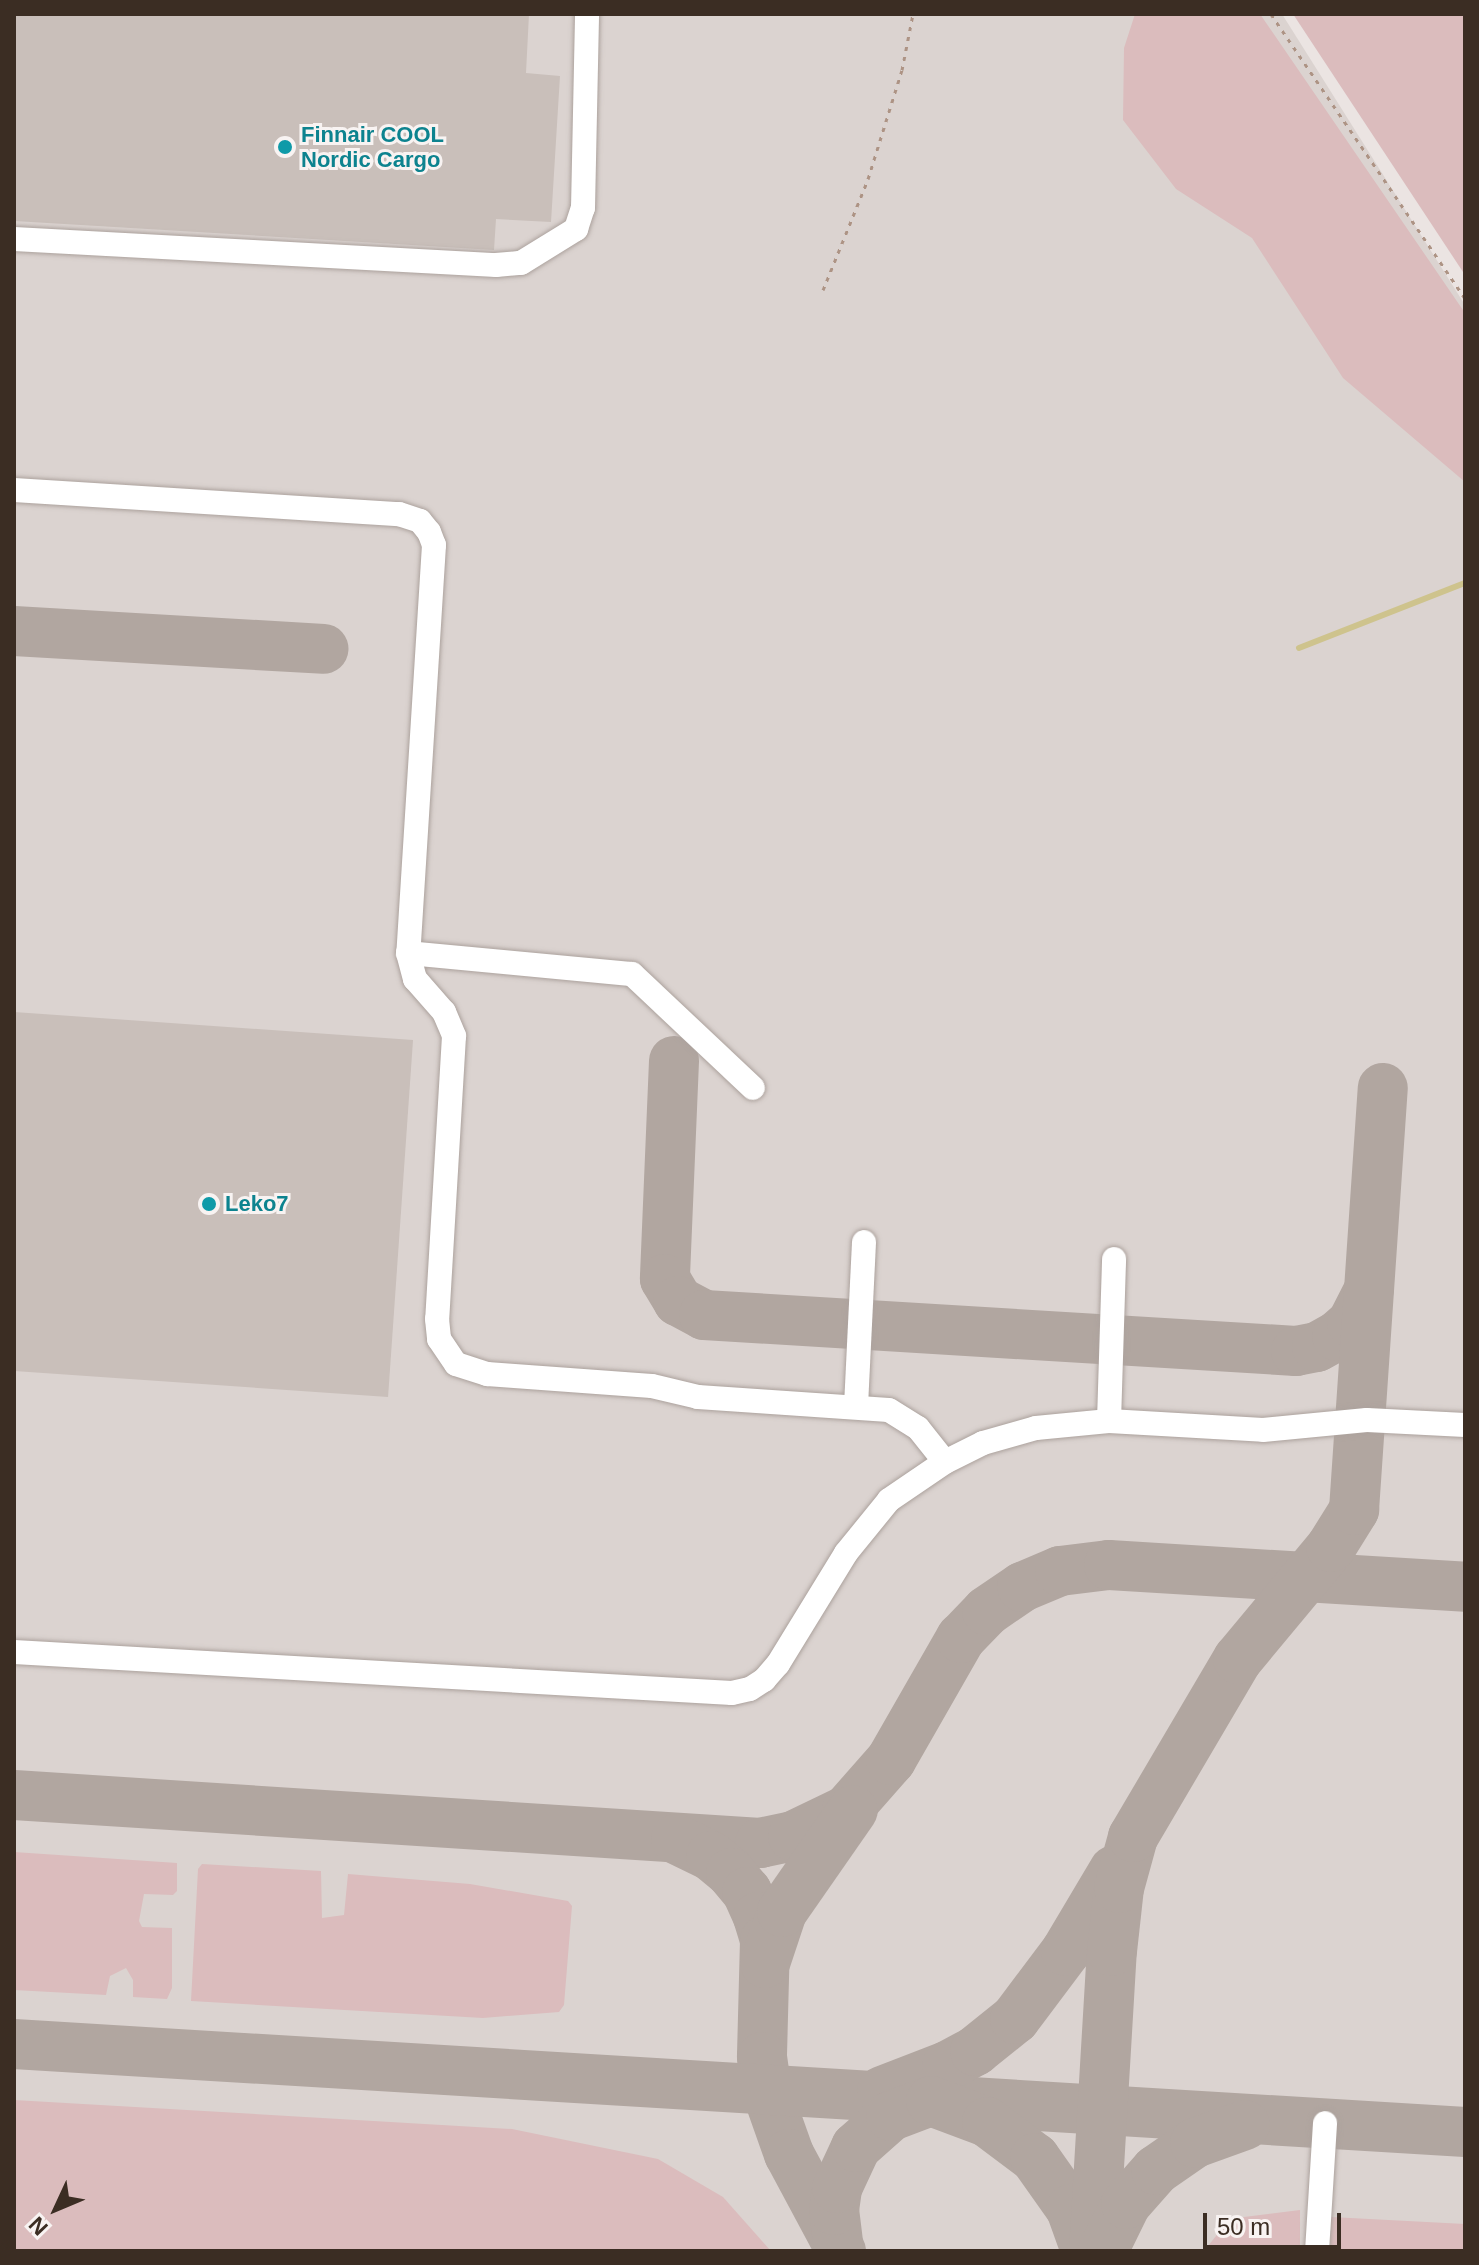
<!DOCTYPE html>
<html>
<head>
<meta charset="utf-8">
<style>
  body { margin:0 }
  #map { position:relative; width:1479px; height:2265px; overflow:hidden; background:#ebe4e2; font-family:Arial,sans-serif }
  div>[style] { position:absolute }
  .built>* { inset:0; background:#dbd3d0 }
  .green>* { inset:0; background:#dbbcbd }
  .stream>* { height:6px; margin:-3px; padding:0 3px; transform-origin:3px; border-radius:3px; background:#cec38d }
  .taxiway>* { height:50px; margin:-25px; padding:0 25px; transform-origin:25px; border-radius:25px; background:#b1a6a0 }
  .building>* { inset:0; background:#c9bfba; transform-origin:0 0 }
  .path>* { height:3px; margin-top:-1.5px; transform-origin:0; background:repeating-linear-gradient(90deg,#ad9384 0 4px,transparent 0 10px) }
  .roads { filter:drop-shadow(0 0 2px #aca29d) drop-shadow(0 0 2px #aca29d) }
  .minor>* { height:24px; margin:-12px; padding:0 12px; transform-origin:12px; border-radius:12px; background:#fff }
  .dots>* { width:22px; height:22px; translate:-50% -50%; box-sizing:border-box; border:4px solid #f8f3f2; border-radius:50% }
  span { translate:-50% -50%; white-space:nowrap; text-align:center; line-height:1.15; -webkit-text-stroke:6px #f8f3f2; paint-order:stroke }
  .culture-label { font-size:22px; color:#0d838f; font-weight:700 }
  .left { translate:0 -50%; text-align:left }
  .frame { position:absolute; inset:0; border:16px solid #3b2d23; pointer-events:none }
  .north { position:absolute; left:16px; top:2169px; width:80px; height:80px; -webkit-text-stroke:6px #f8f3f2; paint-order:stroke; rotate:226deg; font-size:22px; font-weight:700; line-height:32px; text-align:center; color:#3b2d23 }
  .north::after { content:''; display:block; margin:auto; width:28px; height:36px; background:#3b2d23; clip-path:polygon(50% 0,100% 100%,50% 72%,0 100%) }
  .scale { position:absolute; left:1203px; top:2213px; width:138px; height:36px; box-sizing:border-box; border:4px solid #3b2d23; border-top:0; padding-left:10px; font-size:24px; line-height:28px; white-space:nowrap; color:#3b2d23; -webkit-text-stroke:6px #f8f3f2; paint-order:stroke }
</style>
</head>
<body>
<div id="map">
  <div class="built">
    <i style="clip-path:polygon(14px 14px,1282px 14px,1465px 305px,1465px 2251px,14px 2251px)"></i>
  </div>
  <div class="green">
    <i style="clip-path:polygon(1135px 14px,1260px 14px,1465px 313px,1465px 482px,1343px 378px,1252px 238px,1176px 189px,1123px 120px,1124px 48px)"></i>
    <i style="clip-path:polygon(1293px 14px,1465px 14px,1465px 275px)"></i>
    <i style="clip-path:polygon(14px 1852px,177px 1863px,177px 1891px,173px 1895px,144px 1894px,139px 1921px,142px 1927px,172px 1928px,172px 1988px,167px 1999px,133px 1997px,133px 1980px,126px 1968px,110px 1976px,106px 1995px,14px 1990px)"></i>
    <i style="clip-path:polygon(202px 1864px,321px 1871px,322px 1918px,344px 1915px,348px 1874px,470px 1884px,568px 1901px,572px 1906px,564px 2005px,559px 2012px,483px 2018px,191px 2001px,198px 1869px)"></i>
    <i style="clip-path:polygon(14px 2100px,512px 2129px,658px 2159px,723px 2197px,771px 2251px,14px 2251px)"></i>
    <i style="clip-path:polygon(1300px 2210px,1300px 2251px,1204px 2251px,1220px 2231px,1244px 2217px)"></i>
    <i style="clip-path:polygon(1331px 2217px,1465px 2224px,1465px 2251px,1330px 2251px)"></i>
  </div>
  <div class="stream">
    <i style="left:1299px;top:648px;width:178px;rotate:-21.4deg"></i>
  </div>
  <div class="taxiway">
    <i style="left:14px;top:631px;width:310px;rotate:3.3deg"></i>
    <i style="left:674px;top:1061px;width:218px;rotate:92.4deg"></i>
    <i style="left:665px;top:1279px;width:26px;rotate:59deg"></i>
    <i style="left:678px;top:1301px;width:30px;rotate:28deg"></i>
    <i style="left:704px;top:1315px;width:593px;rotate:3.48deg"></i>
    <i style="left:1296px;top:1351px;width:21px;rotate:-11deg"></i>
    <i style="left:1317px;top:1347px;width:23px;rotate:-29deg"></i>
    <i style="left:1337px;top:1336px;width:20px;rotate:-41deg"></i>
    <i style="left:1352px;top:1323px;width:37px;rotate:-63deg"></i>
    <i style="left:14px;top:1795px;width:748px;rotate:3.68deg"></i>
    <i style="left:760px;top:1843px;width:34px;rotate:-12deg"></i>
    <i style="left:793px;top:1836px;width:60px;rotate:-25.7deg"></i>
    <i style="left:847px;top:1810px;width:67px;rotate:-48.7deg"></i>
    <i style="left:891px;top:1760px;width:141px;rotate:-60.2deg"></i>
    <i style="left:961px;top:1638px;width:37px;rotate:-46deg"></i>
    <i style="left:987px;top:1611px;width:42px;rotate:-34.4deg"></i>
    <i style="left:1022px;top:1587px;width:41px;rotate:-22.8deg"></i>
    <i style="left:1060px;top:1571px;width:49px;rotate:-7deg"></i>
    <i style="left:1109px;top:1565px;width:357px;rotate:3.5deg"></i>
    <i style="left:676px;top:1839px;width:39px;rotate:26deg"></i>
    <i style="left:711px;top:1856px;width:26px;rotate:40deg"></i>
    <i style="left:731px;top:1873px;width:25px;rotate:50deg"></i>
    <i style="left:747px;top:1892px;width:27px;rotate:66deg"></i>
    <i style="left:758px;top:1917px;width:24px;rotate:73deg"></i>
    <i style="left:765px;top:1940px;width:117px;rotate:91.5deg"></i>
    <i style="left:762px;top:2057px;width:35px;rotate:82deg"></i>
    <i style="left:767px;top:2092px;width:66px;rotate:70.5deg"></i>
    <i style="left:789px;top:2154px;width:110px;rotate:61.8deg"></i>
    <i style="left:765px;top:1963px;width:54px;rotate:-71.6deg"></i>
    <i style="left:782px;top:1912px;width:124px;rotate:-55.2deg"></i>
    <i style="left:14px;top:2044px;width:1454px;rotate:3.47deg"></i>
    <i style="left:882px;top:2091px;width:70px;rotate:-21deg"></i>
    <i style="left:947px;top:2066px;width:32px;rotate:-28deg"></i>
    <i style="left:975px;top:2051px;width:51px;rotate:-38.7deg"></i>
    <i style="left:1015px;top:2019px;width:85px;rotate:-53.1deg"></i>
    <i style="left:1066px;top:1951px;width:94px;rotate:-59.3deg"></i>
    <i style="left:838px;top:2242px;width:32px;rotate:-97deg"></i>
    <i style="left:834px;top:2210px;width:22px;rotate:-82deg"></i>
    <i style="left:837px;top:2188px;width:45px;rotate:-65.1deg"></i>
    <i style="left:856px;top:2147px;width:47px;rotate:-41.5deg"></i>
    <i style="left:891px;top:2116px;width:43px;rotate:-20.6deg"></i>
    <i style="left:931px;top:2101px;width:60px;rotate:20.6deg"></i>
    <i style="left:987px;top:2122px;width:60px;rotate:36.9deg"></i>
    <i style="left:1035px;top:2158px;width:62px;rotate:54.8deg"></i>
    <i style="left:1071px;top:2209px;width:45px;rotate:70.3deg"></i>
    <i style="left:1094px;top:2251px;width:301px;rotate:-86.6deg"></i>
    <i style="left:1112px;top:1951px;width:63px;rotate:-83.7deg"></i>
    <i style="left:1119px;top:1888px;width:53px;rotate:-74.6deg"></i>
    <i style="left:1133px;top:1837px;width:207px;rotate:-59.5deg"></i>
    <i style="left:1238px;top:1659px;width:146px;rotate:-50.3deg"></i>
    <i style="left:1331px;top:1547px;width:44px;rotate:-58.1deg"></i>
    <i style="left:1354px;top:1510px;width:423px;rotate:-86.1deg"></i>
    <i style="left:1103px;top:2251px;width:52px;rotate:-63.9deg"></i>
    <i style="left:1126px;top:2204px;width:45px;rotate:-48.6deg"></i>
    <i style="left:1156px;top:2170px;width:47px;rotate:-34.7deg"></i>
    <i style="left:1195px;top:2143px;width:53px;rotate:-19.8deg"></i>
  </div>
  <div class="building">
    <i style="clip-path:polygon(14px 14px,529px 14px,526px 73px,560px 76px,551px 222px,496px 219px,494px 250px,14px 221px)"></i>
    <i style="left:14px;top:1012px;width:400px;height:358px;rotate:4deg"></i>
  </div>
  <div class="path">
    <i style="left:1271px;top:14px;width:344px;rotate:55.7deg"></i>
    <i style="left:823px;top:290px;width:120px;rotate:-67.9deg"></i>
    <i style="left:868px;top:179px;width:114px;rotate:-72.7deg"></i>
    <i style="left:902px;top:70px;width:57px;rotate:-78.9deg"></i>
  </div>
  <div class="roads">
    <div class="minor">
      <i style="left:14px;top:239px;width:483px;rotate:3.1deg"></i>
      <i style="left:496px;top:265px;width:25px;rotate:-5deg"></i>
      <i style="left:521px;top:263px;width:65px;rotate:-31.7deg"></i>
      <i style="left:576px;top:229px;width:22px;rotate:-72deg"></i>
      <i style="left:583px;top:208px;width:194px;rotate:-88.8deg"></i>
      <i style="left:14px;top:490px;width:386px;rotate:3.6deg"></i>
      <i style="left:399px;top:514px;width:22px;rotate:18deg"></i>
      <i style="left:420px;top:521px;width:14px;rotate:51deg"></i>
      <i style="left:429px;top:532px;width:14px;rotate:69deg"></i>
      <i style="left:434px;top:545px;width:409px;rotate:93.6deg"></i>
      <i style="left:408px;top:953px;width:27px;rotate:75deg"></i>
      <i style="left:415px;top:979px;width:44px;rotate:48.7deg"></i>
      <i style="left:444px;top:1012px;width:26px;rotate:67deg"></i>
      <i style="left:454px;top:1036px;width:284px;rotate:93.4deg"></i>
      <i style="left:437px;top:1319px;width:20px;rotate:84deg"></i>
      <i style="left:439px;top:1339px;width:30px;rotate:56deg"></i>
      <i style="left:456px;top:1364px;width:33px;rotate:18deg"></i>
      <i style="left:487px;top:1374px;width:165px;rotate:4.2deg"></i>
      <i style="left:652px;top:1386px;width:47px;rotate:13.4deg"></i>
      <i style="left:698px;top:1397px;width:191px;rotate:3.9deg"></i>
      <i style="left:889px;top:1410px;width:34px;rotate:32deg"></i>
      <i style="left:918px;top:1428px;width:43px;rotate:51.5deg"></i>
      <i style="left:408px;top:953px;width:225px;rotate:5.4deg"></i>
      <i style="left:632px;top:974px;width:166px;rotate:43.3deg"></i>
      <i style="left:856px;top:1406px;width:164px;rotate:-87.2deg"></i>
      <i style="left:1109px;top:1421px;width:162px;rotate:-88.2deg"></i>
      <i style="left:14px;top:1652px;width:719px;rotate:3.27deg"></i>
      <i style="left:732px;top:1693px;width:18px;rotate:-13deg"></i>
      <i style="left:750px;top:1689px;width:17px;rotate:-33deg"></i>
      <i style="left:764px;top:1680px;width:21px;rotate:-49deg"></i>
      <i style="left:778px;top:1664px;width:130px;rotate:-58.5deg"></i>
      <i style="left:846px;top:1553px;width:68px;rotate:-50.9deg"></i>
      <i style="left:889px;top:1500px;width:68px;rotate:-34.2deg"></i>
      <i style="left:945px;top:1462px;width:42px;rotate:-26.6deg"></i>
      <i style="left:983px;top:1443px;width:55px;rotate:-15.8deg"></i>
      <i style="left:1036px;top:1428px;width:73px;rotate:-5.5deg"></i>
      <i style="left:1109px;top:1421px;width:154px;rotate:3.3deg"></i>
      <i style="left:1263px;top:1430px;width:104px;rotate:-5.5deg"></i>
      <i style="left:1367px;top:1420px;width:98px;rotate:2.9deg"></i>
      <i style="left:1317px;top:2251px;width:128px;rotate:-86.4deg"></i>
    </div>
  </div>
  <div class="dots">
    <i style="left:285px;top:147px;background:#0f9aa8"></i>
    <i style="left:209px;top:1204px;background:#0f9aa8"></i>
  </div>
  <div class="culture-label">
    <span class="left" style="left:301px;top:147px">Finnair COOL<br>Nordic Cargo</span>
    <span class="left" style="left:225px;top:1204px">Leko7</span>
  </div>
  <div class="frame"></div>
  <div class="north">N</div>
  <div class="scale">50 m</div>
</div>
</body>
</html>
